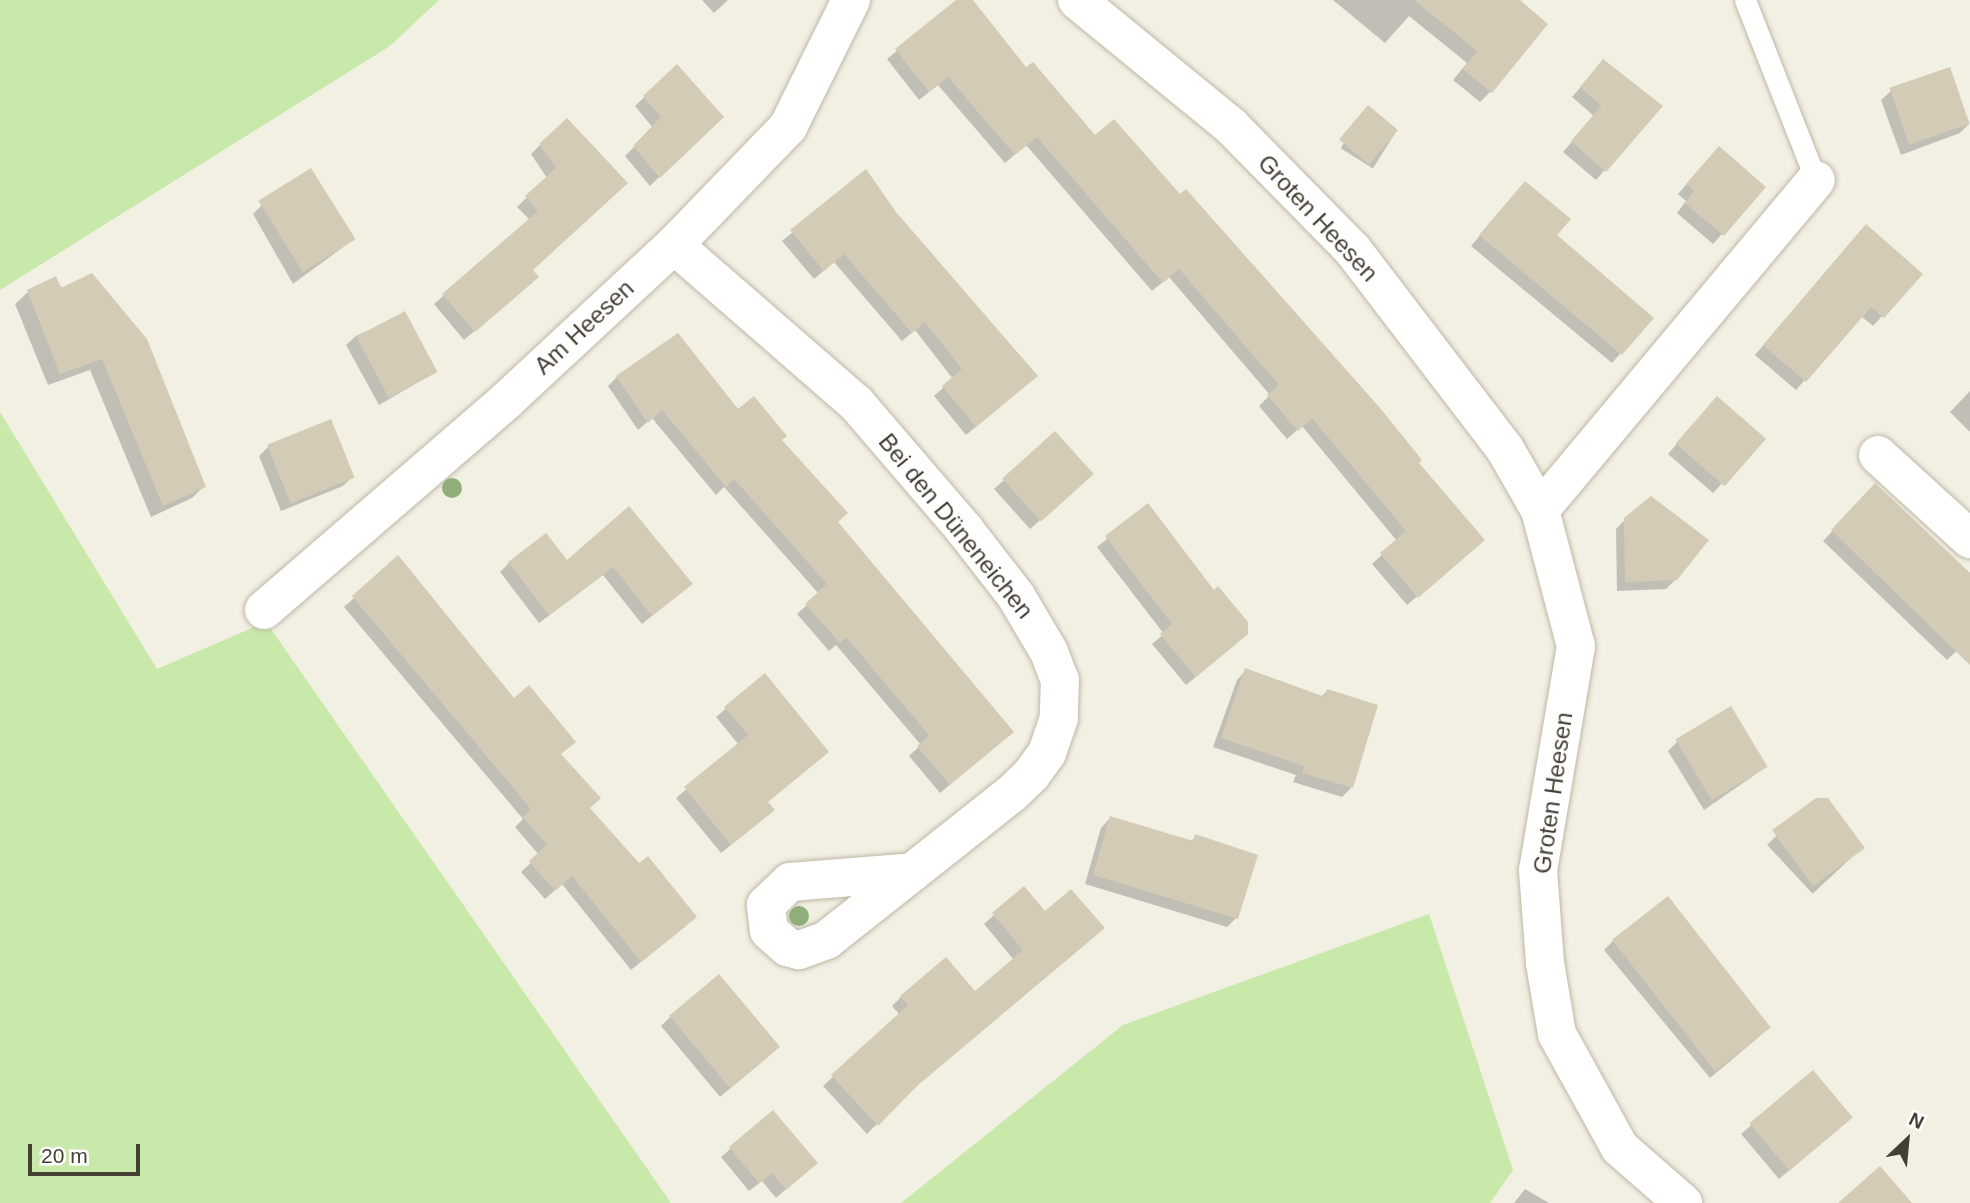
<!DOCTYPE html>
<html>
<head>
<meta charset="utf-8">
<style>
  body { margin:0 }
  #map { position:relative; width:1970px; height:1203px; overflow:hidden; background:#f2efe3; font-family:Helvetica,sans-serif }
  div>[style] { position:absolute }
  .green>* { inset:0; background:#c8e9a9 }
  .shadow>* { inset:0; background:#0003; transform-origin:0 0 }
  .building>* { inset:0; background:#d4cbb7; transform-origin:0 0 }
  .roads { filter:drop-shadow(0 0 2px #beb7a5) drop-shadow(0 0 2px #beb7a5) }
  .service>* { height:21px; margin:-10.5px; padding:0 10.5px; transform-origin:10.5px; border-radius:10.5px; background:#fff }
  .minor>* { height:38px; margin:-19px; padding:0 19px; transform-origin:19px; border-radius:19px; background:#fff }
  .trees>* { width:20px; height:20px; margin:-10px; border-radius:50%; background:#8fae7a }
  span { translate:-50% -50%; white-space:nowrap; text-align:center; line-height:1.15; -webkit-text-stroke:6px #fff; paint-order:stroke }
  .street-label { font-size:24px; color:#443e33 }
  .north { position:absolute; left:1872px; top:1105px; width:70px; height:70px; -webkit-text-stroke:5px #fff; paint-order:stroke; rotate:26deg; font-size:19px; font-weight:700; line-height:28px; text-align:center; color:#443e33 }
  .north::after { content:''; display:block; margin:auto; width:24px; height:32px; background:#443e33; clip-path:polygon(50% 0,100% 100%,50% 72%,0 100%) }
  .scale { position:absolute; left:28px; top:1144px; width:112px; height:32px; box-sizing:border-box; border:4px solid #443e33; border-top:0; padding-left:9px; font-size:21px; line-height:24px; white-space:nowrap; color:#443e33; -webkit-text-stroke:5px #fff; paint-order:stroke }
</style>
</head>
<body>
<div id="map">
  <div class="green">
    <i style="clip-path:polygon(0 0,439px 0,390px 46px,0 290px)"></i>
    <i style="clip-path:polygon(0 412px,157px 669px,266px 622px,671px 1203px,0 1203px)"></i>
    <i style="clip-path:polygon(1429px 914px,1513px 1170px,1490px 1203px,901px 1203px,1123px 1025px)"></i>
  </div>
  <div class="shadow">
    <i style="clip-path:polygon(702px 0,728px 0,714px 13px)"></i>
    <i style="clip-path:polygon(959px 0,970px 0,1026px 70px,1417px 463px,1473px 549px,1407px 605px,1372px 564px,1397px 541px,1302px 426px,1287px 439px,1259px 406px,1270px 395px,1169px 277px,1152px 291px,1026px 145px,1005px 163px,938px 85px,919px 100px,887px 59px)"></i>
    <i style="clip-path:polygon(1333px 0,1517px 0,1491px 91px,1480px 102px,1453px 80px,1467px 63px,1409px 16px,1385px 43px)"></i>
    <i style="clip-path:polygon(677px 66px,721px 117px,650px 186px,625px 156px,653px 128px,635px 106px)"></i>
    <i style="clip-path:polygon(1949px 69px,1969px 124px,1960px 133px,1901px 155px,1881px 100px,1891px 91px)"></i>
    <i style="clip-path:polygon(1590px 76px,1655px 113px,1596px 180px,1563px 152px,1594px 116px,1572px 97px)"></i>
    <i style="left:1364px;top:111px;width:38px;height:44px;rotate:32deg"></i>
    <i style="clip-path:polygon(540px 145px,625px 183px,531px 270px,527px 286px,464px 340px,434px 304px,530px 220px,517px 207px,547px 178px,531px 154px)"></i>
    <i style="clip-path:polygon(1710px 157px,1764px 187px,1713px 244px,1677px 213px,1686px 201px,1678px 194px)"></i>
    <i style="clip-path:polygon(865px 172px,895px 214px,1036px 376px,966px 435px,934px 396px,953px 379px,915px 330px,902px 341px,834px 262px,814px 279px,782px 241px)"></i>
    <i style="clip-path:polygon(1516px 193px,1555px 236px,1652px 318px,1612px 363px,1471px 246px)"></i>
    <i style="clip-path:polygon(262px 205px,354px 239px,293px 284px,253px 214px)"></i>
    <i style="clip-path:polygon(1857px 235px,1921px 274px,1873px 326px,1861px 316px,1796px 390px,1755px 355px)"></i>
    <i style="clip-path:polygon(55px 278px,204px 486px,192px 498px,151px 517px,90px 370px,48px 385px,15px 304px,28px 292px)"></i>
    <i style="clip-path:polygon(404px 314px,436px 372px,379px 405px,346px 345px,356px 336px)"></i>
    <i style="clip-path:polygon(617px 377px,738px 412px,780px 440px,837px 522px,1012px 732px,940px 793px,909px 756px,921px 745px,836px 645px,829px 651px,797px 614px,819px 594px,724px 487px,716px 495px,652px 418px,638px 430px,608px 386px)"></i>
    <i style="clip-path:polygon(1970px 391px,1970px 432px,1950px 412px)"></i>
    <i style="clip-path:polygon(1708px 408px,1764px 439px,1713px 493px,1668px 454px)"></i>
    <i style="clip-path:polygon(1055px 434px,1082px 483px,1030px 529px,994px 489px)"></i>
    <i style="clip-path:polygon(268px 447px,353px 476px,343px 486px,281px 511px,259px 456px)"></i>
    <i style="clip-path:polygon(1875px 486px,1970px 573px,1970px 638px,1947px 660px,1823px 541px)"></i>
    <i style="clip-path:polygon(1148px 506px,1237px 643px,1186px 685px,1152px 644px,1164px 634px,1097px 547px)"></i>
    <i style="clip-path:polygon(629px 509px,691px 584px,642px 624px,603px 575px,539px 623px,500px 572px,509px 563px,567px 563px)"></i>
    <i style="clip-path:polygon(1625px 520px,1676px 579px,1666px 589px,1617px 591px,1616px 529px)"></i>
    <i style="clip-path:polygon(398px 558px,560px 755px,588px 808px,686px 926px,631px 970px,562px 884px,545px 899px,521px 872px,539px 855px,515px 827px,523px 819px,344px 607px)"></i>
    <i style="clip-path:polygon(1246px 670px,1321px 697px,1327px 691px,1351px 788px,1342px 797px,1293px 782px,1296px 775px,1213px 747px,1237px 680px)"></i>
    <i style="clip-path:polygon(765px 676px,763px 819px,721px 853px,676px 798px,739px 745px,716px 717px)"></i>
    <i style="clip-path:polygon(1677px 742px,1766px 767px,1704px 810px,1668px 751px)"></i>
    <i style="left:1816px;top:799px;width:67px;height:67px;rotate:47deg"></i>
    <i style="clip-path:polygon(1110px 818px,1190px 842px,1196px 836px,1236px 918px,1227px 927px,1085px 884px,1101px 828px)"></i>
    <i style="clip-path:polygon(1023px 889px,1045px 914px,1102px 928px,907px 1094px,867px 1134px,823px 1086px,900px 1015px,892px 1006px,901px 997px,975px 993px,1014px 960px,984px 924px)"></i>
    <i style="clip-path:polygon(1613px 941px,1760px 1036px,1710px 1078px,1604px 950px)"></i>
    <i style="clip-path:polygon(670px 1017px,769px 1056px,720px 1097px,661px 1026px)"></i>
    <i style="clip-path:polygon(1813px 1072px,1841px 1126px,1779px 1179px,1741px 1134px)"></i>
    <i style="clip-path:polygon(773px 1112px,806px 1172px,776px 1198px,762px 1181px,749px 1191px,721px 1157px)"></i>
    <i style="clip-path:polygon(1525px 1189px,1549px 1203px,1514px 1203px)"></i>
  </div>
  <div class="building">
    <i style="clip-path:polygon(956px 0,973px 0,1026px 67px,1033px 62px,1095px 135px,1114px 119px,1180px 194px,1186px 189px,1380px 408px,1422px 460px,1419px 463px,1485px 540px,1418px 598px,1380px 553px,1406px 531px,1312px 418px,1298px 431px,1267px 395px,1279px 385px,1179px 269px,1163px 283px,1037px 137px,1015px 155px,948px 77px,929px 92px,895px 49px)"></i>
    <i style="clip-path:polygon(1414px 0,1520px 0,1548px 24px,1492px 93px,1463px 69px,1477px 51px)"></i>
    <i style="clip-path:polygon(1603px 59px,1663px 106px,1606px 172px,1571px 141px,1601px 106px,1580px 87px)"></i>
    <i style="clip-path:polygon(677px 64px,724px 117px,660px 178px,633px 146px,661px 117px,643px 96px)"></i>
    <i style="left:1950px;top:67px;width:60px;height:64px;rotate:71deg"></i>
    <i style="left:1368px;top:105px;width:39px;height:45px;rotate:40deg"></i>
    <i style="clip-path:polygon(567px 118px,628px 183px,533px 270px,539px 277px,475px 332px,442px 294px,538px 211px,525px 196px,556px 168px,539px 144px)"></i>
    <i style="clip-path:polygon(1719px 146px,1766px 187px,1724px 236px,1685px 203px,1694px 191px,1686px 184px)"></i>
    <i style="left:311px;top:168px;width:84px;height:62px;rotate:58deg"></i>
    <i style="clip-path:polygon(866px 169px,896px 212px,1038px 376px,976px 427px,942px 386px,962px 369px,925px 322px,912px 333px,844px 254px,824px 271px,790px 230px)"></i>
    <i style="clip-path:polygon(1525px 181px,1571px 219px,1557px 235px,1654px 318px,1622px 355px,1479px 235px)"></i>
    <i style="clip-path:polygon(1866px 224px,1923px 274px,1884px 318px,1871px 307px,1806px 382px,1763px 345px)"></i>
    <i style="clip-path:polygon(92px 273px,147px 339px,206px 487px,163px 506px,102px 359px,60px 374px,27px 290px,56px 276px,61px 288px)"></i>
    <i style="left:405px;top:311px;width:69px;height:55px;rotate:62deg"></i>
    <i style="clip-path:polygon(678px 333px,738px 409px,754px 396px,787px 436px,782px 440px,848px 513px,838px 522px,1014px 732px,950px 785px,917px 746px,929px 735px,846px 637px,840px 643px,805px 604px,827px 584px,734px 479px,726px 487px,662px 410px,648px 423px,616px 376px)"></i>
    <i style="left:1717px;top:396px;width:65px;height:63px;rotate:41deg"></i>
    <i style="left:331px;top:419px;width:63px;height:69px;rotate:68deg"></i>
    <i style="left:1055px;top:431px;width:58px;height:71px;rotate:48deg"></i>
    <i style="clip-path:polygon(1875px 483px,1970px 573px,1970px 665px,1831px 530px)"></i>
    <i style="clip-path:polygon(1651px 496px,1709px 540px,1677px 580px,1625px 582px,1624px 518px)"></i>
    <i style="clip-path:polygon(1148px 503px,1214px 590px,1218px 586px,1248px 622px,1248px 634px,1196px 677px,1160px 634px,1172px 624px,1105px 536px)"></i>
    <i style="clip-path:polygon(629px 506px,693px 584px,652px 616px,613px 567px,549px 615px,508px 562px,546px 533px,567px 560px)"></i>
    <i style="clip-path:polygon(398px 555px,514px 698px,529px 685px,576px 742px,561px 754px,601px 798px,590px 808px,639px 863px,648px 856px,697px 917px,641px 962px,572px 876px,555px 891px,529px 861px,547px 845px,523px 817px,531px 809px,352px 596px)"></i>
    <i style="clip-path:polygon(1245px 668px,1325px 697px,1327px 689px,1378px 705px,1353px 788px,1302px 773px,1304px 766px,1221px 738px)"></i>
    <i style="clip-path:polygon(765px 673px,829px 752px,768px 802px,775px 810px,731px 845px,684px 787px,748px 735px,724px 707px)"></i>
    <i style="left:1731px;top:706px;width:71px;height:65px;rotate:59deg"></i>
    <i style="clip-path:polygon(1816px 798px,1828px 798px,1865px 848px,1813px 886px,1772px 830px)"></i>
    <i style="clip-path:polygon(1110px 816px,1193px 841px,1195px 834px,1258px 855px,1238px 919px,1093px 875px)"></i>
    <i style="clip-path:polygon(1024px 886px,1045px 911px,1071px 889px,1105px 928px,917px 1086px,878px 1126px,831px 1075px,908px 1005px,900px 996px,946px 957px,975px 991px,1023px 950px,992px 913px)"></i>
    <i style="left:1668px;top:896px;width:167px;height:71px;rotate:52deg"></i>
    <i style="left:719px;top:974px;width:95px;height:65px;rotate:50deg"></i>
    <i style="left:1813px;top:1070px;width:62px;height:83px;rotate:50deg"></i>
    <i style="clip-path:polygon(773px 1110px,818px 1163px,786px 1190px,772px 1173px,759px 1183px,729px 1147px)"></i>
    <i style="clip-path:polygon(1880px 1166px,1912px 1203px,1838px 1203px)"></i>
  </div>
  <div class="roads">
    <div class="service">
      <i style="left:1745px;top:0;width:193px;rotate:68.5deg"></i>
    </div>
    <div class="minor">
      <i style="left:1077px;top:0;width:199px;rotate:39.3deg"></i>
      <i style="left:1231px;top:126px;width:173px;rotate:45.5deg"></i>
      <i style="left:1352px;top:249px;width:252px;rotate:52.6deg"></i>
      <i style="left:1505px;top:449px;width:70px;rotate:60.2deg"></i>
      <i style="left:1540px;top:510px;width:141px;rotate:75.2deg"></i>
      <i style="left:1576px;top:646px;width:227px;rotate:99.6deg"></i>
      <i style="left:1538px;top:870px;width:93px;rotate:85.7deg"></i>
      <i style="left:1545px;top:963px;width:72px;rotate:80.4deg"></i>
      <i style="left:1557px;top:1034px;width:130px;rotate:61.1deg"></i>
      <i style="left:1620px;top:1148px;width:84px;rotate:41.1deg"></i>
      <i style="left:674px;top:245px;width:241px;rotate:41deg"></i>
      <i style="left:856px;top:403px;width:166px;rotate:49.4deg"></i>
      <i style="left:964px;top:529px;width:85px;rotate:52.2deg"></i>
      <i style="left:1016px;top:596px;width:65px;rotate:59.5deg"></i>
      <i style="left:1049px;top:652px;width:30px;rotate:69deg"></i>
      <i style="left:1060px;top:680px;width:38px;rotate:92deg"></i>
      <i style="left:1059px;top:718px;width:37px;rotate:109deg"></i>
      <i style="left:1047px;top:753px;width:26px;rotate:126deg"></i>
      <i style="left:1032px;top:774px;width:29px;rotate:136deg"></i>
      <i style="left:1011px;top:794px;width:235px;rotate:141.6deg"></i>
      <i style="left:827px;top:940px;width:30px;rotate:160deg"></i>
      <i style="left:799px;top:950px;width:12px;rotate:-166deg"></i>
      <i style="left:787px;top:947px;width:24px;rotate:-138deg"></i>
      <i style="left:769px;top:931px;width:26px;rotate:-97deg"></i>
      <i style="left:766px;top:905px;width:33px;rotate:-44deg"></i>
      <i style="left:790px;top:882px;width:123px;rotate:-4.6deg"></i>
      <i style="left:1878px;top:455px;width:125px;rotate:42.4deg"></i>
      <i style="left:1540px;top:510px;width:430px;rotate:-50.1deg"></i>
      <i style="left:264px;top:610px;width:321px;rotate:-40.8deg"></i>
      <i style="left:507px;top:400px;width:228px;rotate:-42.9deg"></i>
      <i style="left:674px;top:245px;width:164px;rotate:-46deg"></i>
      <i style="left:788px;top:127px;width:142px;rotate:-63.6deg"></i>
    </div>
  </div>
  <div class="trees">
    <i style="left:452px;top:488px"></i>
    <i style="left:799px;top:916px"></i>
  </div>
  <div class="street-label">
    <span style="left:1318px;top:218px;rotate:47deg">Groten Heesen</span>
    <span style="left:584px;top:327px;rotate:-43deg">Am Heesen</span>
    <span style="left:956px;top:526px;rotate:51deg">Bei den Düneneichen</span>
    <span style="left:1553px;top:793px;rotate:-82deg">Groten Heesen</span>
  </div>
  <div class="north">N</div>
  <div class="scale">20 m</div>
</div>
</body>
</html>
